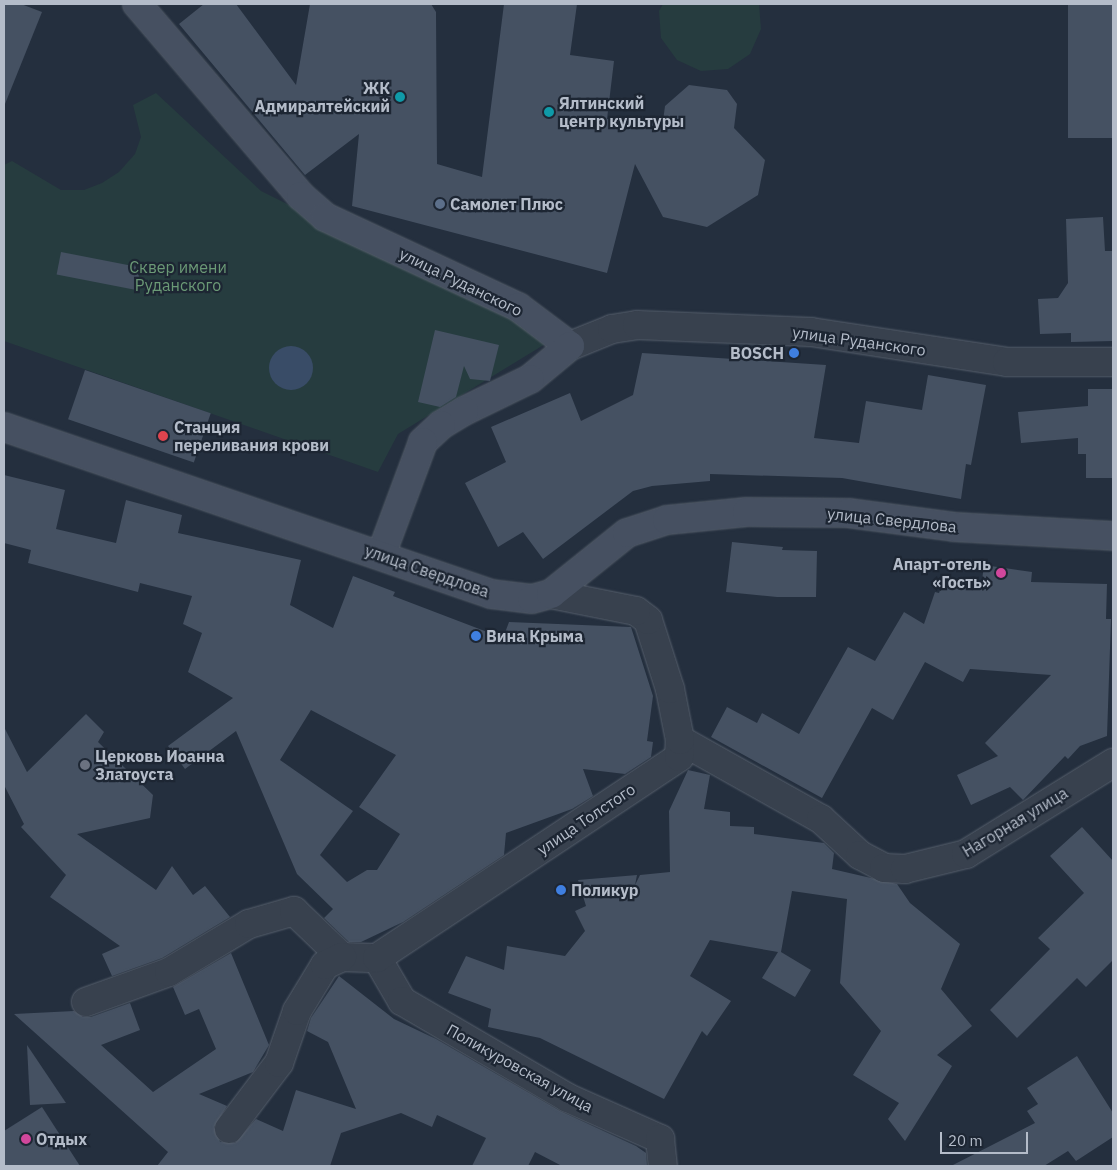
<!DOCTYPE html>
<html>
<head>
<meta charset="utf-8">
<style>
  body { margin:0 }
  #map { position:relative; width:1117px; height:1170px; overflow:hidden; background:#242f3e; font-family:"IBM Plex Sans",sans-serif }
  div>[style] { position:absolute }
  .green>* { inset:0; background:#263c3f }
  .water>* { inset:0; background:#394c67 }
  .round { border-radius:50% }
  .building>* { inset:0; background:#455162; transform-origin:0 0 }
  .roads { filter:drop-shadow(0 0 1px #565f6c) drop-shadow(0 0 1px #565f6c) }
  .street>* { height:28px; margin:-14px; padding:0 14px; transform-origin:14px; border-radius:14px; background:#38414e }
  .secondary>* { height:28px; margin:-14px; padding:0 14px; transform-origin:14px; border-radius:14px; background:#465061 }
  .dots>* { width:14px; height:14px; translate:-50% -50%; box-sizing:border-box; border:2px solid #1d2633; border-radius:50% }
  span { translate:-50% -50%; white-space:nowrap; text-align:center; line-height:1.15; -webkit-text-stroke:4.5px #1d2633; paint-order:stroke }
  .poi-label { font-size:16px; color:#b4bcc9; font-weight:700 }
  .right { translate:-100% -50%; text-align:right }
  .left { translate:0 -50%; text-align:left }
  .park-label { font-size:16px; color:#6b9a76 }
  .street-label { font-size:16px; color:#b4bcc9 }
  .frame { position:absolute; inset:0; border:5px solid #b4bcc9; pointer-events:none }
  .scale { position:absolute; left:940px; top:1132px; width:88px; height:22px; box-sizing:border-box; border:2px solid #b4bcc9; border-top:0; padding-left:6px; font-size:15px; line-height:18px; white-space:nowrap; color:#b4bcc9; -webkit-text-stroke:4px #1d2633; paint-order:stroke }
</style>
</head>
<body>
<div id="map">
  <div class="green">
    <i style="clip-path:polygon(663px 4px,759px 4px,761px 29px,750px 54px,728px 69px,701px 71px,677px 60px,661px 38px,659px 11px)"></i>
    <i style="clip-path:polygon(156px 93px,261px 191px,555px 338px,398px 434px,378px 472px,4px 341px,4px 165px,12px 161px,61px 190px,84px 190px,102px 183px,119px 172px,135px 154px,141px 137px,133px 105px)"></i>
  </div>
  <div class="water">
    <i class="round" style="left:269px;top:346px;width:44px;height:44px"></i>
  </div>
  <div class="building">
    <i style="clip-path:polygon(4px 4px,21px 4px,42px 12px,5px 104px)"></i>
    <i style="clip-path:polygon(204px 4px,236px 4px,296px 85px,310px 4px,431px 4px,436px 12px,437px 164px,482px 177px,504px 4px,577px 4px,570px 55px,614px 61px,607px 119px,663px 121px,665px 106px,689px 85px,727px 90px,737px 104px,734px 128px,765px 160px,758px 195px,707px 227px,663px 217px,635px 164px,607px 273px,352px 206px,359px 134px,305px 175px,179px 24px)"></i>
    <i style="left:1068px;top:4px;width:45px;height:134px"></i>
    <i style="clip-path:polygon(1103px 217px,1105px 251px,1113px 251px,1113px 341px,1071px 342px,1071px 333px,1040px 334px,1038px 299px,1058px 298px,1068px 283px,1066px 219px)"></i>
    <i style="left:61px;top:252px;width:81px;height:23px;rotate:11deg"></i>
    <i style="clip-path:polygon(435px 330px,499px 345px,490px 381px,470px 379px,464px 366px,456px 397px,440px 407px,418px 402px)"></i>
    <i style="clip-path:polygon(642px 353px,826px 365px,814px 438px,859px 443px,866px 401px,922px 410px,928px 375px,986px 385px,971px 465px,966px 464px,961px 499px,842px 478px,710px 474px,710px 481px,652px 486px,633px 491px,543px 559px,523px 532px,498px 547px,465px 483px,506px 462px,491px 427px,570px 393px,581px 421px,633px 395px)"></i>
    <i style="left:85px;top:370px;width:133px;height:52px;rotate:19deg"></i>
    <i style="clip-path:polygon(1088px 389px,1113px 389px,1113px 478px,1086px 478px,1086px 454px,1078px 454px,1078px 438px,1021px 443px,1018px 412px,1088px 406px)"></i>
    <i style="clip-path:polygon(evenodd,4px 475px,65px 490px,56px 529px,116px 543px,126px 500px,182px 515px,178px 533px,301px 560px,290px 605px,333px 628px,353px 576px,395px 592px,393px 596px,503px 638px,509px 622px,631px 627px,653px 696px,647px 741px,653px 742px,651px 757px,625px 774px,583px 769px,593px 796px,572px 809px,506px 833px,504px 855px,403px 922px,361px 942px,349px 942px,324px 918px,333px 909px,297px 874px,236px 731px,185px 769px,168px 746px,233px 698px,188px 672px,202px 633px,183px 624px,192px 596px,140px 583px,138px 592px,28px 563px,31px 550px,4px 543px,4px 475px,311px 710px,396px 755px,359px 807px,400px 834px,377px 870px,367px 870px,347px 882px,320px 855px,353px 811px,280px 760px,311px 710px)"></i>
    <i style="clip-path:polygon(732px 542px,783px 547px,782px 550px,817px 551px,816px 597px,777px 597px,726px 592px)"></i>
    <i style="clip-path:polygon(984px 565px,1032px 572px,1031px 582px,1107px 584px,1106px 619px,1111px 619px,1107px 736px,1080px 746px,1068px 759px,1065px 756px,1023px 800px,1010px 787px,971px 805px,957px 775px,998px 756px,985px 743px,1051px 675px,970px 669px,963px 682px,925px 662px,893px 720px,872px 708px,822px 798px,711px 737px,727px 707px,757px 723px,762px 713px,799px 734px,848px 647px,875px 661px,904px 612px,924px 624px,935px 592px,939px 593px,945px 576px,981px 588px)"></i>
    <i style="clip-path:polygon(86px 714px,104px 732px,98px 742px,153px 795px,150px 818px,77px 834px,156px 890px,172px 866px,193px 895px,205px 886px,230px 917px,162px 958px,112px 976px,102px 954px,120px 946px,50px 897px,66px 875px,21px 827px,24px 824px,4px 785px,4px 727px,27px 772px)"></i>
    <i style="clip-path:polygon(688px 770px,710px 775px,704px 809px,730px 812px,730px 826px,754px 827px,754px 834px,824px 843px,834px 853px,832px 869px,897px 884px,910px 903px,960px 944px,941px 989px,972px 1026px,937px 1055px,952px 1066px,905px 1141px,888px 1119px,899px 1103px,853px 1075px,881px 1031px,840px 983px,847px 899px,792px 891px,781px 952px,811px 970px,795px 997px,762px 978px,778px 952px,710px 940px,690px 976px,731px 1001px,707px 1036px,702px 1031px,664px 1099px,540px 1038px,488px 1027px,491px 1009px,448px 993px,466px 956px,504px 970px,507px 946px,565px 956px,585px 931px,575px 911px,586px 906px,578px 880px,637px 875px,635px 885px,640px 875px,670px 872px,669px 811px)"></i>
    <i style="clip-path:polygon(1082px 827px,1113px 861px,1113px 960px,1086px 987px,1077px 978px,1017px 1038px,990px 1010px,1050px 949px,1038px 938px,1084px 893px,1050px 856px)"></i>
    <i style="clip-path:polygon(231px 953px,269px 1045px,253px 1072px,199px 1094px,227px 1106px,214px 1127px,220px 1142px,235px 1143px,256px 1119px,283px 1131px,296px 1090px,356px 1109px,328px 1042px,307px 1031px,311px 1018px,339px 976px,394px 1019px,436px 1039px,560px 1111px,636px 1146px,646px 1153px,647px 1166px,562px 1166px,535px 1152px,528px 1166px,472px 1166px,486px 1138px,437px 1115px,432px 1127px,401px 1113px,341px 1133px,330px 1166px,157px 1166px,168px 1152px,14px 1014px,74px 1011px,83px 1017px,91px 1017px,130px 1003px,140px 1030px,101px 1045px,153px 1092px,216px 1049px,199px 1009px,185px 1015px,173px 987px)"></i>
    <i style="clip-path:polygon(27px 1045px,66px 1103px,30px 1105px)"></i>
    <i style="clip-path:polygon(1077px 1056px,1113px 1113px,1113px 1137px,1076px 1161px,1068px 1151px,1044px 1166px,951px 1166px,1035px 1123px,1027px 1111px,1038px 1104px,1027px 1088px)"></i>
    <i style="clip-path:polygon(42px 1107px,80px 1166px,4px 1166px,4px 1131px)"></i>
  </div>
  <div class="roads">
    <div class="street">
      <i style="left:570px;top:346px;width:45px;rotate:-22deg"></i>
      <i style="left:612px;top:329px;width:25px;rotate:-9deg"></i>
      <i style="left:637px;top:325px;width:174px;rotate:2.3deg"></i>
      <i style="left:811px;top:332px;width:198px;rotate:8.7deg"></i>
      <i style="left:1007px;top:362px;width:106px"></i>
      <i style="left:680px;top:740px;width:162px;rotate:29.3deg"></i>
      <i style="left:821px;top:819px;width:53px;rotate:42.7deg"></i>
      <i style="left:860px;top:855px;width:27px;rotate:28deg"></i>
      <i style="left:884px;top:868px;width:21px;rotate:3deg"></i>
      <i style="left:905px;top:869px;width:63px;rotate:-13.8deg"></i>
      <i style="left:966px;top:854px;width:173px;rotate:-31.8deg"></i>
      <i style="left:377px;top:958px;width:50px;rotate:59.8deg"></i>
      <i style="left:402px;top:1001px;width:192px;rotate:30.3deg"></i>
      <i style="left:568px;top:1098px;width:101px;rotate:24deg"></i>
      <i style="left:660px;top:1139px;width:27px;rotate:84deg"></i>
      <i style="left:86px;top:1002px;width:88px;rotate:-19.9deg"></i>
      <i style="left:169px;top:972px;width:93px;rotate:-31deg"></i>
      <i style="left:249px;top:924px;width:47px;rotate:-16.1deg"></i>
      <i style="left:294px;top:911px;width:66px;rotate:43.8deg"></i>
      <i style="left:342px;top:957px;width:35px;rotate:2deg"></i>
      <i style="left:377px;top:958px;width:363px;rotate:-33.6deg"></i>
      <i style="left:679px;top:757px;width:17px;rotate:-87deg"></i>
      <i style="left:680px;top:740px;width:52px;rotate:-101.1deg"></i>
      <i style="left:670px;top:689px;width:72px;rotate:-107.7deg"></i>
      <i style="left:648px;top:620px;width:15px;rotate:-143deg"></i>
      <i style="left:636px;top:611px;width:87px;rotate:-168.7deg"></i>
      <i style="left:229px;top:1129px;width:83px;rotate:-52.9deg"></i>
      <i style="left:279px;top:1063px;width:55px;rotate:-70.9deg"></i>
      <i style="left:297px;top:1011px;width:54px;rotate:-58.7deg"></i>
      <i style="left:325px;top:965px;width:19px;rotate:-25deg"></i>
    </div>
    <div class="secondary">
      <i style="left:137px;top:4px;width:253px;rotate:49.5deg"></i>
      <i style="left:301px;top:196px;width:32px;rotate:41deg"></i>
      <i style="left:325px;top:217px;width:213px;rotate:25deg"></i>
      <i style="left:518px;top:307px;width:65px;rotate:36.9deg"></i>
      <i style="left:570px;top:346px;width:52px;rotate:140.5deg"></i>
      <i style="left:530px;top:379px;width:73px;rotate:154.1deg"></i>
      <i style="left:464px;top:411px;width:27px;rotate:149deg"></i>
      <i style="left:441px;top:425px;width:25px;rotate:137deg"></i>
      <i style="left:423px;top:442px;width:121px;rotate:110.4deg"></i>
      <i style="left:4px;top:427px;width:515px;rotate:18.93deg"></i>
      <i style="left:491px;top:594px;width:41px;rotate:7deg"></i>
      <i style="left:532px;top:599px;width:20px;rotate:-15deg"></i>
      <i style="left:551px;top:594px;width:97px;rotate:-38.8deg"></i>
      <i style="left:627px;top:533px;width:42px;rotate:-18deg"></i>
      <i style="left:667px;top:520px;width:80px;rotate:-5.7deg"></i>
      <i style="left:747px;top:512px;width:101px;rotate:0.6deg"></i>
      <i style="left:848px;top:513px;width:107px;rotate:7.5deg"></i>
      <i style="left:954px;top:527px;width:159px;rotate:3.2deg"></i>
    </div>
  </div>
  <div class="dots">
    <i style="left:400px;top:97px;background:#0f9aa8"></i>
    <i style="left:549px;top:112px;background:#0f9aa8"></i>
    <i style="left:440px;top:204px;background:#5c6f8a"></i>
    <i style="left:794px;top:353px;background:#3f7fe0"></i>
    <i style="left:163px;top:436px;background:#e0444e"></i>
    <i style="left:1001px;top:573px;background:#d1479c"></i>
    <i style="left:476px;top:636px;background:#3f7fe0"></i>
    <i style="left:85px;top:765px;background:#6b7280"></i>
    <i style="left:561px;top:890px;background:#3f7fe0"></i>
    <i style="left:26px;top:1139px;background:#d1479c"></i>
  </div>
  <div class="poi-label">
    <span class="right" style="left:390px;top:97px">ЖК<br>Адмиралтейский</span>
    <span class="left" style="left:559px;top:112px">Ялтинский<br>центр культуры</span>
    <span class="left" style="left:450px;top:204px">Самолет Плюс</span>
    <span class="right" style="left:784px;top:353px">BOSCH</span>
    <span class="left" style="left:174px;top:436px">Станция<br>переливания крови</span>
    <span class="right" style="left:991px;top:573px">Апарт-отель<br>«Гость»</span>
    <span class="left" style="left:486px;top:636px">Вина Крыма</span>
    <span class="left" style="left:95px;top:765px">Церковь Иоанна<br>Златоуста</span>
    <span class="left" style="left:571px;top:890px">Поликур</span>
    <span class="left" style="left:36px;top:1139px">Отдых</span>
  </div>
  <div class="park-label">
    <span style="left:178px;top:276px">Сквер имени<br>Руданского</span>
  </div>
  <div class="street-label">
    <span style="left:461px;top:282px;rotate:26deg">улица Руданского</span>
    <span style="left:859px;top:341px;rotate:8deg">улица Руданского</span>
    <span style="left:892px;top:520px;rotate:6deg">улица Свердлова</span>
    <span style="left:427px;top:571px;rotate:19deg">улица Свердлова</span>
    <span style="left:586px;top:819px;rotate:-34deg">улица Толстого</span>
    <span style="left:1015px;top:822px;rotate:-31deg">Нагорная улица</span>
    <span style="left:520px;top:1068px;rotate:29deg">Поликуровская улица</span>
  </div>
  <div class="frame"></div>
  <div class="scale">20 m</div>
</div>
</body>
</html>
